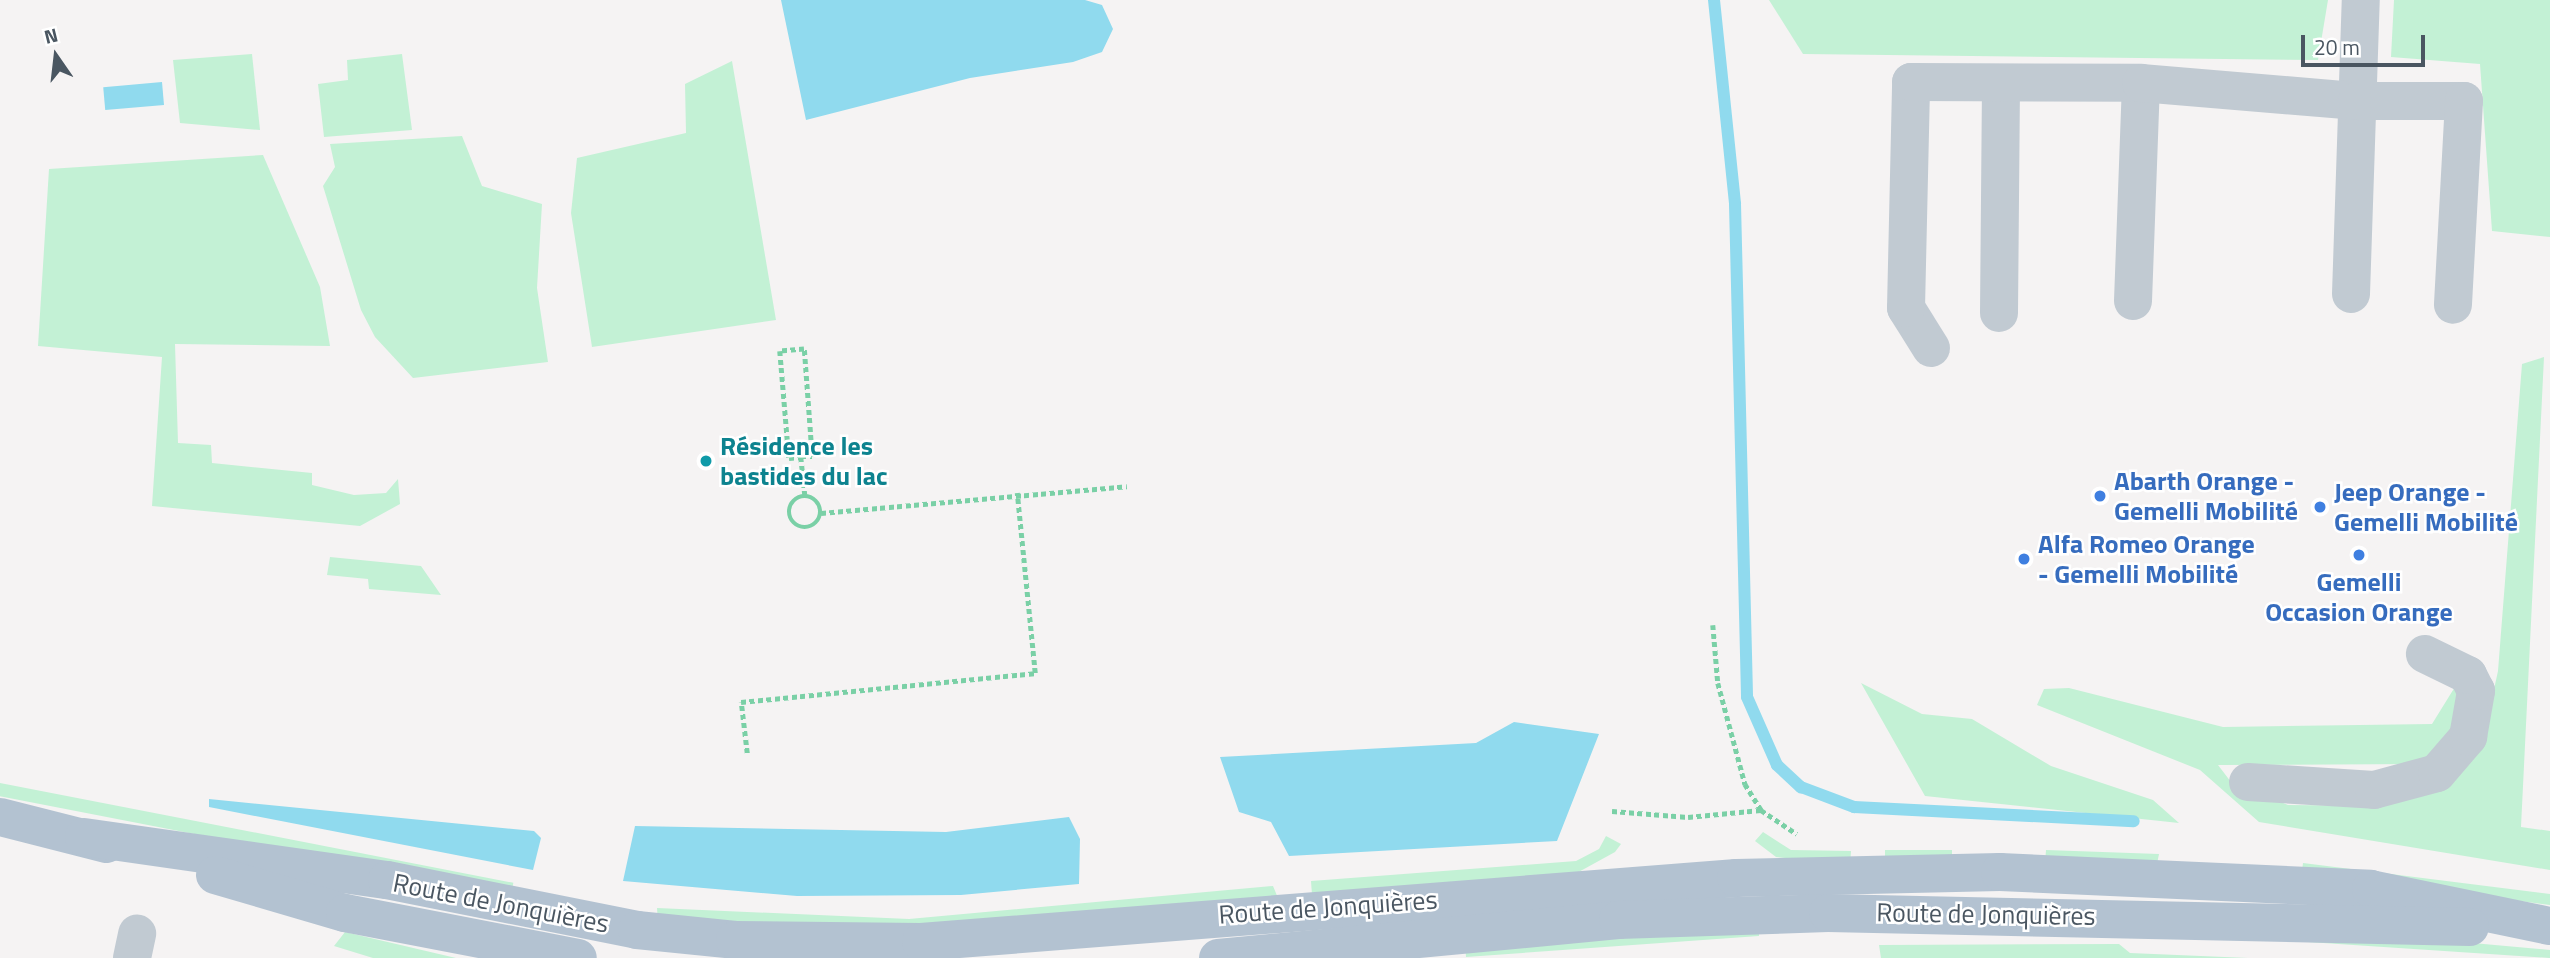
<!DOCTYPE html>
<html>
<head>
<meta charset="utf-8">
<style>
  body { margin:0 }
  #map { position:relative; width:2550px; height:958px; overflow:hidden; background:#f5f3f3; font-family:"Titillium Web",sans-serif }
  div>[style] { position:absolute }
  .green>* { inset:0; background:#c3f1d5; transform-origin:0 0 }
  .water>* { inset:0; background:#90daee; transform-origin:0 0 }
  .stream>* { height:12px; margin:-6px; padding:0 6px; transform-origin:6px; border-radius:6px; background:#90daee }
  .path>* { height:4.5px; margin-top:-2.25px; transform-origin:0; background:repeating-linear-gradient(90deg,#7ad0a6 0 5px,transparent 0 8.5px) }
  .path>.ring { margin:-2.25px; padding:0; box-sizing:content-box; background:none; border:4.5px solid #7ad0a6; border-radius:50% }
  .minor>* { height:38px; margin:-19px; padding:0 19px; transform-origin:19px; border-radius:19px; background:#c1cad2 }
  .major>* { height:38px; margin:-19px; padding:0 19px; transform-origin:19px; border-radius:19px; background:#b3c2d1 }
  .dots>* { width:19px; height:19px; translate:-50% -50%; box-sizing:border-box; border:4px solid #fff; border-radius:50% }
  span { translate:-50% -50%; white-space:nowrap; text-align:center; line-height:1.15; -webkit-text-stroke:5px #fff; paint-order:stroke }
  .culture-label { font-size:26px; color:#0d838f; font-weight:700 }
  .left { translate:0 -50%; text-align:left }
  .shop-label { font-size:26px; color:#366cbe; font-weight:700 }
  .street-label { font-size:26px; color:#4a5661 }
  .north { position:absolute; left:21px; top:21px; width:70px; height:70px; -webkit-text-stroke:5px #fff; paint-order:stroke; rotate:346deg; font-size:19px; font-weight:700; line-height:28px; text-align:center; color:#4a5661 }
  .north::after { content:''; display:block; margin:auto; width:24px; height:32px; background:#4a5661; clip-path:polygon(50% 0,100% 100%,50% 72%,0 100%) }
  .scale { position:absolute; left:2301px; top:35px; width:124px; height:32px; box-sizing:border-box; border:4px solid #4a5661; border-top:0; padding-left:9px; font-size:21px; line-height:24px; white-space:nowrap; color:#4a5661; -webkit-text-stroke:5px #fff; paint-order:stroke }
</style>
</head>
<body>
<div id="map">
  <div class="green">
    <i style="clip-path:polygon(1769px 0,2328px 0,2318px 60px,1803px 54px)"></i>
    <i style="clip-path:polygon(2394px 0,2550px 0,2550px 237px,2492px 231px,2480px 64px,2391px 57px)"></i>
    <i style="clip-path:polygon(252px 54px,260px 130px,180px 123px,173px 60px)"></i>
    <i style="clip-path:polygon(402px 54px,412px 130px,324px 137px,318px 84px,348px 80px,347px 60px)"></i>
    <i style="clip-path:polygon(732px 61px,776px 320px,592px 347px,571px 213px,577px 158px,686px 133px,685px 84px)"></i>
    <i style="clip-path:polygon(462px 136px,482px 186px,542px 204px,537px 288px,548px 362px,413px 378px,375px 337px,361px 310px,323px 186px,335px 167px,330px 144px)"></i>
    <i style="clip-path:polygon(263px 155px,320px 287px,330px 346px,175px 344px,178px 443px,211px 445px,212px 463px,312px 473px,312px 485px,354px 495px,386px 493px,398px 479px,400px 504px,360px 526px,152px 506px,162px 357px,38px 346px,49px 169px)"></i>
    <i style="clip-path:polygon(2544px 357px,2521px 827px,2550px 831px,2550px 870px,2259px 822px,2200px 770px,2037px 705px,2044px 689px,2069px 688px,2223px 727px,2432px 724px,2458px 682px,2460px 723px,2422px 764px,2218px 765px,2231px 782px,2288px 805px,2385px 806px,2484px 735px,2498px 671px,2522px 364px)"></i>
    <i style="clip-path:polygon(330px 557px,421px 566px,441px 595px,369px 589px,368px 579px,327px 575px)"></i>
    <i style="clip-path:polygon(1861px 683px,1922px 714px,1972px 719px,2051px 766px,2153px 800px,2179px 823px,1925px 796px)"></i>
    <i style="left:0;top:783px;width:523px;height:13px;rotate:11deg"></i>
    <i style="clip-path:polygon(1763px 832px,1791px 850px,1851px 851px,1850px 865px,1776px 857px,1755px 841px)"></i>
    <i style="clip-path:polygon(1606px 836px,1621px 844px,1615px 852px,1575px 874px,1312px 895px,1311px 881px,1576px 861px,1599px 849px)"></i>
    <i style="left:1885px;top:850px;width:67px;height:14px"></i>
    <i style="clip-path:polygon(2046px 850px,2159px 854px,2157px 864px,2045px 863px)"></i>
    <i style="clip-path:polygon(2303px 863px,2550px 894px,2550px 905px,2302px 871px)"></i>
    <i style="clip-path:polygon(1273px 886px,1278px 898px,1009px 926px,658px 922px,657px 908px,909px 919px)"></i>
    <i style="clip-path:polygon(1759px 926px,1759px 936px,1466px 957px,1465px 943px)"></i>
    <i style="clip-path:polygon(345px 932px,456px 958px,373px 958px,334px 946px)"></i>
    <i style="clip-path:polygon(2373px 934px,2550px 950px,2550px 958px,2293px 941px)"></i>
    <i style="clip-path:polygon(2119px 944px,2130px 953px,2248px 958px,1881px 958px,1879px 945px)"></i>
  </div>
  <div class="water">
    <i style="clip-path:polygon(781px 0,1085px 0,1102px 5px,1113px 29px,1102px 52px,1073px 62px,970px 78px,806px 120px)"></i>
    <i style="left:162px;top:82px;width:23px;height:59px;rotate:85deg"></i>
    <i style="clip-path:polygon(1514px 722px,1599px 734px,1557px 841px,1289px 856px,1271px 822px,1239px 812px,1220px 757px,1476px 743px)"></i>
    <i style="clip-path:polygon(209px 799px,534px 831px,541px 838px,533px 870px,209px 807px)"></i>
    <i style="clip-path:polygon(1069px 817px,1080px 839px,1079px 884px,961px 895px,797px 896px,623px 881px,635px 826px,946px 832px)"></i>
  </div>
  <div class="stream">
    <i style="left:1714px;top:0;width:205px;rotate:84.1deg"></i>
    <i style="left:1735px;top:204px;width:493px;rotate:88.6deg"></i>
    <i style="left:1747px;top:697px;width:74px;rotate:66.2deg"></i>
    <i style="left:1777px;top:765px;width:33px;rotate:43deg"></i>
    <i style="left:1801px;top:787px;width:57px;rotate:20.7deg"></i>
    <i style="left:1854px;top:807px;width:280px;rotate:2.9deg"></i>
  </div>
  <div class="path">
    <i style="left:801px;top:457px;width:11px"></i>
    <i style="left:812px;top:457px;width:108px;rotate:-94.2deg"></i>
    <i style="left:804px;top:349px;width:24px;rotate:175deg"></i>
    <i style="left:780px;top:351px;width:107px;rotate:85.2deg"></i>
    <i style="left:789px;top:458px;width:12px;rotate:-5deg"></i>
    <i style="left:801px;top:457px;width:38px;rotate:84deg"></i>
    <i class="ring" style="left:789px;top:496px;width:27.5px;height:27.5px"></i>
    <i style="left:821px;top:513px;width:307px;rotate:-5deg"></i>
    <i style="left:1713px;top:625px;width:58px;rotate:85.1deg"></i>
    <i style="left:1718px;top:683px;width:105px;rotate:75deg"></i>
    <i style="left:1745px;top:784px;width:31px;rotate:58deg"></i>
    <i style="left:1761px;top:810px;width:43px;rotate:33.7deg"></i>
    <i style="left:747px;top:753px;width:51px;rotate:-96.7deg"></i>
    <i style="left:741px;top:702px;width:295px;rotate:-5.6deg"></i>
    <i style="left:1035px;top:673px;width:181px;rotate:-95.7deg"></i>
    <i style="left:1612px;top:811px;width:76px;rotate:4.5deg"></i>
    <i style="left:1688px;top:817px;width:73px;rotate:-5.5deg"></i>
  </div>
  <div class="minor">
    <i style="left:2351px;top:294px;width:294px;rotate:-88.1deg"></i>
    <i style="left:2133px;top:301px;width:218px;rotate:-87.9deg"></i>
    <i style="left:1999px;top:313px;width:227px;rotate:-89.5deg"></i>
    <i style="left:1931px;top:348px;width:47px;rotate:-122deg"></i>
    <i style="left:1906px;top:308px;width:226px;rotate:-88.7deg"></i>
    <i style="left:1911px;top:82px;width:230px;rotate:0.2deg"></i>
    <i style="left:2141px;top:83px;width:217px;rotate:4.8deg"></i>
    <i style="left:2357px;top:101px;width:107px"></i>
    <i style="left:2464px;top:101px;width:204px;rotate:93.1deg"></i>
    <i style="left:2248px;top:782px;width:126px;rotate:3.6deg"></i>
    <i style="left:2374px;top:790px;width:65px;rotate:-15.1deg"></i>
    <i style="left:2437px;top:773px;width:48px;rotate:-49.3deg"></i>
    <i style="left:2468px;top:737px;width:47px;rotate:-80.1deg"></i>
    <i style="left:2476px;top:691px;width:18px;rotate:-117deg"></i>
    <i style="left:2468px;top:675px;width:48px;rotate:-154deg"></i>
    <i style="left:132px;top:958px;width:25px;rotate:-78deg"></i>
  </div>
  <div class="major">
    <i style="left:0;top:817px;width:110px;rotate:14.2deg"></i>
    <i style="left:84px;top:837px;width:306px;rotate:8.1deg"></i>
    <i style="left:387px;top:880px;width:255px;rotate:11.3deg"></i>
    <i style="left:637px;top:930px;width:99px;rotate:5.8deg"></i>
    <i style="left:735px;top:940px;width:186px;rotate:0.6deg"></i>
    <i style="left:921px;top:942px;width:818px;rotate:-4.49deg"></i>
    <i style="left:1736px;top:878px;width:264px;rotate:-1.3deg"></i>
    <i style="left:2000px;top:872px;width:371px;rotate:2.6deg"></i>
    <i style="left:2371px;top:889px;width:183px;rotate:11.7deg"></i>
    <i style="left:215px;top:875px;width:135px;rotate:16.3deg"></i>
    <i style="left:345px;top:913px;width:237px;rotate:10.9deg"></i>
    <i style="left:1218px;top:958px;width:402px;rotate:-5.4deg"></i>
    <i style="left:1618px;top:920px;width:210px;rotate:-1.9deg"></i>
    <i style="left:1828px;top:913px;width:642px;rotate:1.25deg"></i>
  </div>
  <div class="dots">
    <i style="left:706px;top:461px;background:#0f9aa8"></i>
    <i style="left:2100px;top:496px;background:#3f7fe0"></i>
    <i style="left:2320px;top:507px;background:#3f7fe0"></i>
    <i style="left:2359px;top:555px;background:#3f7fe0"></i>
    <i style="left:2024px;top:559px;background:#3f7fe0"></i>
  </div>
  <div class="culture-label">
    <span class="left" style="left:720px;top:461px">Résidence les<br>bastides du lac</span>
  </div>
  <div class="shop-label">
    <span class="left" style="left:2114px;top:496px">Abarth Orange -<br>Gemelli Mobilité</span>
    <span class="left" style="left:2334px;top:507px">Jeep Orange -<br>Gemelli Mobilité</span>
    <span class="left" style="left:2038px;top:559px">Alfa Romeo Orange<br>- Gemelli Mobilité</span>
    <span style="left:2359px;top:597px">Gemelli<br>Occasion Orange</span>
  </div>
  <div class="street-label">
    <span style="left:501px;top:903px;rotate:11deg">Route de Jonquières</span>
    <span style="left:1328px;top:907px;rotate:-4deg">Route de Jonquières</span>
    <span style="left:1986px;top:914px;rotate:1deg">Route de Jonquières</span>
  </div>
  <div class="north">N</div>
  <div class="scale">20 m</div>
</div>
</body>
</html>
